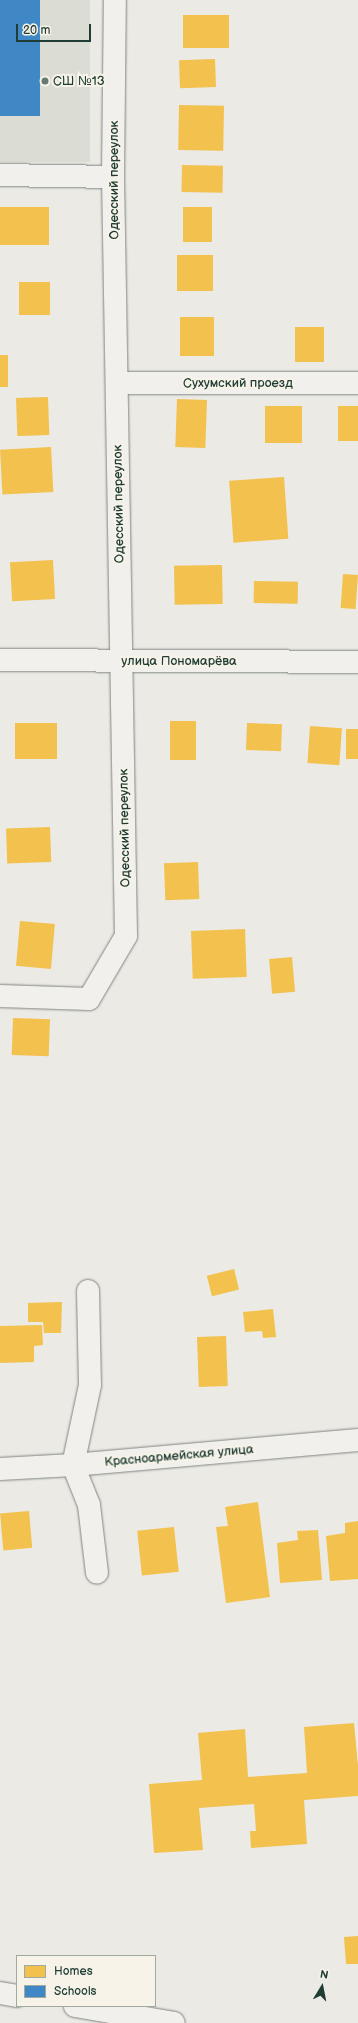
<!DOCTYPE html>
<html>
<head>
<meta charset="utf-8">
<style>
  body { margin:0 }
  #map { position:relative; width:358px; height:2023px; overflow:hidden; background:#ebeae4; font-family:"Balsamiq Sans",sans-serif }
  div>[style] { position:absolute }
  .built>* { inset:0; background:#dbdcd3; transform-origin:0 0 }
  .homes>* { inset:0; background:#f2c14e; transform-origin:0 0 }
  .schools>* { inset:0; background:#3f88c5; transform-origin:0 0 }
  .roads { filter:drop-shadow(0 0 1px #808581) drop-shadow(0 0 1px #808581) }
  .minor>* { height:22px; margin:-11px; padding:0 11px; transform-origin:11px; border-radius:11px; background:#f1f0ec }
  .dots>* { width:11px; height:11px; translate:-50% -50%; box-sizing:border-box; border:2px solid #f7f3e8; border-radius:50% }
  span { translate:-50% -50%; white-space:nowrap; text-align:center; line-height:1.15; -webkit-text-stroke:4px #f7f3e8; paint-order:stroke }
  .poi-label { font-size:13px; color:#1f3d34 }
  .left { translate:0 -50%; text-align:left }
  .street-label { font-size:13px; color:#1f3d34 }
  .legend { position:absolute; left:16px; top:1955px; width:140px; height:52px; box-sizing:border-box; background:#f7f3e8; border:1px solid #a1aaa0; margin:0; padding:5px 7px; list-style:none; font-size:12px; color:#1f3d34 }
  .legend li { display:flex; align-items:center; gap:8px; height:20px }
  .legend b { width:20px; border:1px solid #a1aaa0 }
  .north { position:absolute; left:302px; top:1967px; width:40px; height:40px; -webkit-text-stroke:3px #f7f3e8; paint-order:stroke; rotate:10deg; font-size:11px; font-weight:700; line-height:16px; text-align:center; color:#1f3d34 }
  .north::after { content:''; display:block; margin:auto; width:14px; height:18px; background:#1f3d34; clip-path:polygon(50% 0,100% 100%,50% 72%,0 100%) }
  .scale { position:absolute; left:16px; top:24px; width:75px; height:18px; box-sizing:border-box; border:2px solid #1f3d34; border-top:0; padding-left:5px; font-size:12px; line-height:14px; white-space:nowrap; color:#1f3d34; -webkit-text-stroke:3px #f7f3e8; paint-order:stroke }
</style>
</head>
<body>
<div id="map">
  <div class="built">
    <i style="left:0;top:0;width:90px;height:162px"></i>
  </div>
  <div class="homes">
    <i style="left:183px;top:15px;width:46px;height:33px"></i>
    <i style="left:215px;top:59px;width:28px;height:36px;rotate:88deg"></i>
    <i style="left:179px;top:105px;width:45px;height:45px;rotate:1deg"></i>
    <i style="left:182px;top:165px;width:41px;height:27px;rotate:1deg"></i>
    <i style="left:0;top:207px;width:49px;height:38px"></i>
    <i style="left:183px;top:207px;width:29px;height:35px"></i>
    <i style="left:177px;top:255px;width:36px;height:36px"></i>
    <i style="left:19px;top:282px;width:31px;height:33px"></i>
    <i style="left:180px;top:317px;width:34px;height:39px"></i>
    <i style="left:295px;top:327px;width:29px;height:35px"></i>
    <i style="left:0;top:355px;width:8px;height:32px"></i>
    <i style="left:48px;top:397px;width:38px;height:32px;rotate:88deg"></i>
    <i style="left:177px;top:399px;width:30px;height:48px;rotate:2deg"></i>
    <i style="left:302px;top:406px;width:37px;height:37px;rotate:90deg"></i>
    <i style="left:338px;top:406px;width:20px;height:35px"></i>
    <i style="left:51px;top:447px;width:45px;height:51px;rotate:87deg"></i>
    <i style="left:284px;top:477px;width:62px;height:55px;rotate:86deg"></i>
    <i style="left:53px;top:560px;width:39px;height:43px;rotate:87deg"></i>
    <i style="left:222px;top:565px;width:39px;height:48px;rotate:89deg"></i>
    <i style="left:343px;top:574px;width:15px;height:34px;rotate:4deg"></i>
    <i style="left:254px;top:581px;width:44px;height:22px;rotate:1deg"></i>
    <i style="left:170px;top:721px;width:26px;height:39px"></i>
    <i style="left:15px;top:723px;width:42px;height:36px"></i>
    <i style="left:247px;top:723px;width:35px;height:27px;rotate:2deg"></i>
    <i style="left:310px;top:726px;width:32px;height:37px;rotate:4deg"></i>
    <i style="left:346px;top:729px;width:12px;height:30px"></i>
    <i style="left:50px;top:827px;width:35px;height:44px;rotate:88deg"></i>
    <i style="left:198px;top:862px;width:37px;height:34px;rotate:88deg"></i>
    <i style="left:20px;top:921px;width:35px;height:45px;rotate:5deg"></i>
    <i style="left:245px;top:929px;width:48px;height:54px;rotate:88deg"></i>
    <i style="left:292px;top:957px;width:35px;height:23px;rotate:85deg"></i>
    <i style="left:13px;top:1018px;width:37px;height:37px;rotate:2deg"></i>
    <i style="left:234px;top:1269px;width:21px;height:28px;rotate:76deg"></i>
    <i style="clip-path:polygon(62px 1302px,61px 1333px,44px 1333px,43px 1322px,28px 1322px,28px 1303px)"></i>
    <i style="clip-path:polygon(273px 1309px,276px 1337px,263px 1338px,262px 1331px,245px 1332px,243px 1312px)"></i>
    <i style="clip-path:polygon(42px 1325px,43px 1345px,34px 1346px,34px 1362px,0 1363px,0 1326px)"></i>
    <i style="left:226px;top:1336px;width:50px;height:29px;rotate:88deg"></i>
    <i style="clip-path:polygon(258px 1502px,270px 1597px,226px 1603px,216px 1527px,228px 1526px,225px 1507px)"></i>
    <i style="left:29px;top:1511px;width:37px;height:29px;rotate:85deg"></i>
    <i style="clip-path:polygon(358px 1521px,358px 1579px,330px 1581px,326px 1536px,345px 1533px,345px 1523px)"></i>
    <i style="left:174px;top:1527px;width:45px;height:37px;rotate:84deg"></i>
    <i style="clip-path:polygon(318px 1530px,322px 1580px,280px 1583px,277px 1543px,298px 1540px,297px 1531px)"></i>
    <i style="clip-path:polygon(354px 1723px,358px 1766px,358px 1796px,304px 1800px,307px 1844px,251px 1848px,250px 1831px,256px 1831px,254px 1804px,199px 1808px,203px 1850px,154px 1853px,149px 1784px,202px 1780px,198px 1733px,245px 1729px,248px 1777px,307px 1773px,304px 1727px)"></i>
    <i style="clip-path:polygon(358px 1936px,358px 1964px,346px 1964px,344px 1937px)"></i>
  </div>
  <div class="schools">
    <i style="left:0;top:0;width:40px;height:116px"></i>
  </div>
  <div class="roads">
    <div class="minor">
      <i style="left:0;top:175px;width:113px;rotate:1deg"></i>
      <i style="left:117px;top:383px;width:241px"></i>
      <i style="left:0;top:660px;width:358px;rotate:0.3deg"></i>
      <i style="left:0;top:996px;width:89px;rotate:1.9deg"></i>
      <i style="left:89px;top:999px;width:73px;rotate:-59.6deg"></i>
      <i style="left:126px;top:936px;width:759px;rotate:-90.98deg"></i>
      <i style="left:113px;top:177px;width:177px;rotate:-89.4deg"></i>
      <i style="left:88px;top:1291px;width:94px;rotate:88.8deg"></i>
      <i style="left:90px;top:1385px;width:82px;rotate:102deg"></i>
      <i style="left:73px;top:1465px;width:43px;rotate:68.2deg"></i>
      <i style="left:89px;top:1505px;width:68px;rotate:83.3deg"></i>
      <i style="left:0;top:1469px;width:73px;rotate:-3.1deg"></i>
      <i style="left:73px;top:1465px;width:286px;rotate:-5deg"></i>
      <i style="left:0;top:1993px;width:17px;rotate:10deg"></i>
      <i style="left:75px;top:2006px;width:100px;rotate:9.7deg"></i>
    </div>
  </div>
  <div class="dots">
    <i style="left:45px;top:81px;background:#667a72"></i>
  </div>
  <div class="poi-label">
    <span class="left" style="left:53px;top:81px">СШ №13</span>
  </div>
  <div class="street-label">
    <span style="left:114px;top:180px;rotate:-90deg">Одесский переулок</span>
    <span style="left:238px;top:383px">Сухумский проезд</span>
    <span style="left:119px;top:504px;rotate:-91deg">Одесский переулок</span>
    <span style="left:179px;top:661px">улица Пономарёва</span>
    <span style="left:125px;top:828px;rotate:-91deg">Одесский переулок</span>
    <span style="left:179px;top:1456px;rotate:-5deg">Красноармейская улица</span>
  </div>
  <ul class="legend">
  <li><b style="height:11px;background:#f2c14e"></b>Homes</li>
  <li><b style="height:11px;background:#3f88c5"></b>Schools</li>
  </ul>
  <div class="north">N</div>
  <div class="scale">20 m</div>
</div>
</body>
</html>
